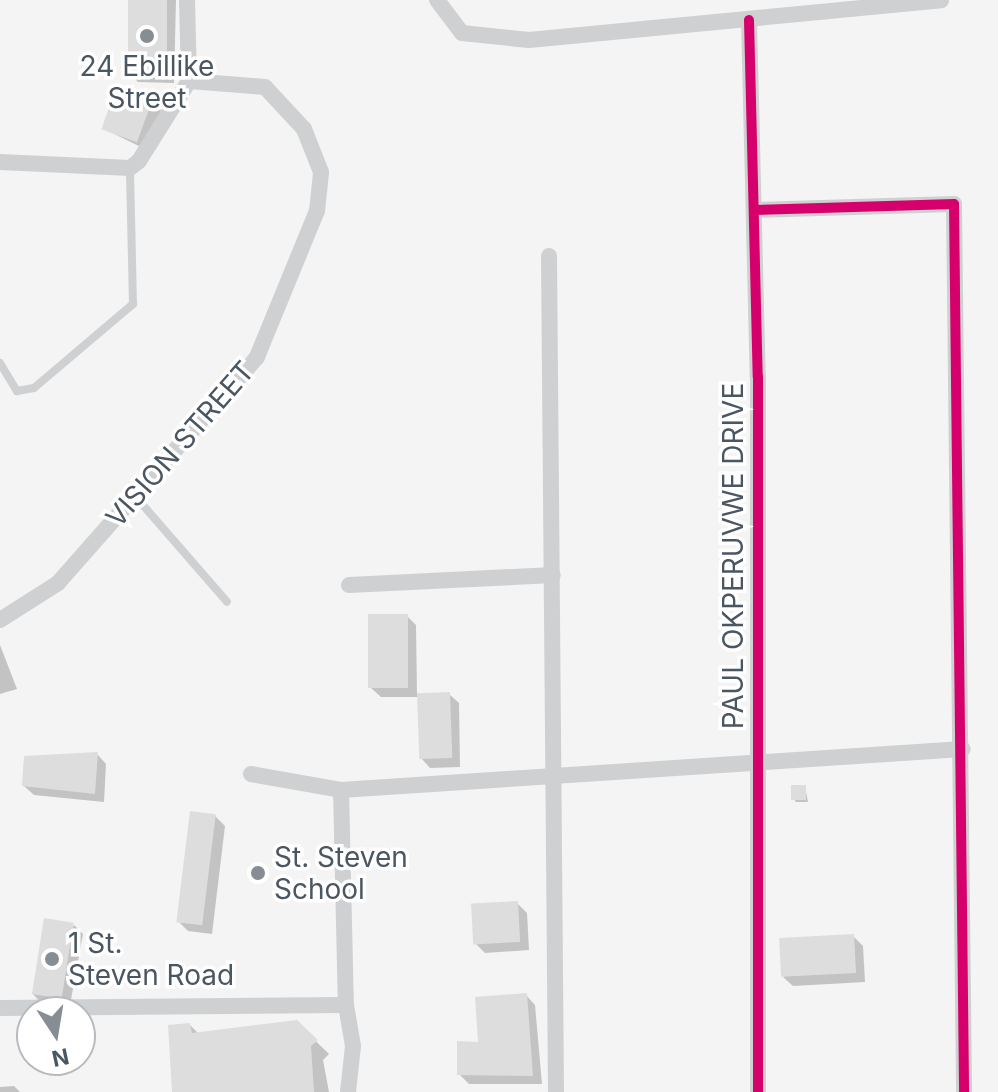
<!DOCTYPE html>
<html>
<head>
<meta charset="utf-8">
<style>
  body { margin:0 }
  #map { position:relative; width:998px; height:1092px; overflow:hidden; background:#f4f4f4; font-family:Inter,sans-serif }
  div>[style] { position:absolute }
  .shadow>* { inset:0; background:#0003 }
  .building>* { inset:0; background:#ddddde; transform-origin:0 0 }
  .service>* { height:8px; margin:-4px; padding:0 4px; transform-origin:4px; border-radius:4px; background:#ced0d2 }
  .minor>* { height:16px; margin:-8px; padding:0 8px; transform-origin:8px; border-radius:8px; background:#ced0d2 }
  .cycleway>* { height:10px; margin:-5px; padding:0 5px; transform-origin:5px; border-radius:5px; background:#d6006c }
  .dots>* { width:22px; height:22px; translate:-50% -50%; box-sizing:border-box; border:4px solid #fff; border-radius:50% }
  span { translate:-50% -50%; white-space:nowrap; text-align:center; line-height:1.15; -webkit-text-stroke:7px #fff; paint-order:stroke }
  .poi-label { font-size:28px; color:#4a5661 }
  .left { translate:0 -50%; text-align:left }
  .street-label { font-size:28px; color:#4a5661 }
  .north { position:absolute; left:16px; top:996px; width:80px; height:80px; box-sizing:border-box; background:#fff; border:2px solid #b7bbc0; border-radius:50%; rotate:168deg; font-size:22px; font-weight:700; line-height:32px; text-align:center; color:#4a5661 }
  .north::after { content:''; display:block; margin:auto; width:28px; height:36px; background:#868d94; clip-path:polygon(50% 0,100% 100%,50% 72%,0 100%) }
</style>
</head>
<body>
<div id="map">
  <div class="shadow">
    <i style="clip-path:polygon(130px 0,176px 0,174px 83px,138px 82px,128px 72px)"></i>
    <i style="clip-path:polygon(152px 100px,161px 110px,147px 150px,104px 129px)"></i>
    <i style="clip-path:polygon(407px 616px,416px 625px,417px 695px,449px 694px,459px 703px,460px 767px,430px 768px,421px 758px,419px 697px,381px 697px,371px 688px)"></i>
    <i style="clip-path:polygon(0 645px,17px 689px,0 694px)"></i>
    <i style="clip-path:polygon(97px 754px,106px 764px,104px 802px,34px 795px,24px 786px)"></i>
    <i style="clip-path:polygon(805px 787px,808px 802px,796px 802px,794px 799px)"></i>
    <i style="clip-path:polygon(215px 816px,225px 826px,212px 934px,188px 931px,178px 921px)"></i>
    <i style="clip-path:polygon(517px 903px,527px 913px,529px 950px,485px 953px,475px 943px)"></i>
    <i style="clip-path:polygon(74px 925px,83px 934px,70px 1005px,41px 1003px,32px 993px)"></i>
    <i style="clip-path:polygon(853px 936px,863px 946px,865px 982px,793px 986px,783px 977px)"></i>
    <i style="clip-path:polygon(526px 995px,535px 1005px,542px 1084px,469px 1084px,459px 1074px)"></i>
    <i style="clip-path:polygon(296px 1022px,329px 1054px,323px 1060px,329px 1092px,174px 1092px,190px 1025px,199px 1034px)"></i>
    <i style="clip-path:polygon(14px 1086px,20px 1092px,0 1092px,0 1087px)"></i>
  </div>
  <div class="building">
    <i style="left:128px;top:0;width:39px;height:73px"></i>
    <i style="left:117px;top:86px;width:38px;height:46px;rotate:20deg"></i>
    <i style="left:368px;top:614px;width:40px;height:74px"></i>
    <i style="left:450px;top:692px;width:66px;height:33px;rotate:88deg"></i>
    <i style="clip-path:polygon(98px 752px,95px 794px,22px 786px,24px 756px)"></i>
    <i style="left:791px;top:785px;width:15px;height:15px"></i>
    <i style="left:190px;top:811px;width:26px;height:112px;rotate:7deg"></i>
    <i style="left:518px;top:901px;width:41px;height:47px;rotate:87deg"></i>
    <i style="left:44px;top:918px;width:30px;height:77px;rotate:9deg"></i>
    <i style="left:854px;top:934px;width:39px;height:75px;rotate:87deg"></i>
    <i style="clip-path:polygon(527px 993px,533px 1076px,457px 1075px,457px 1041px,478px 1042px,475px 997px)"></i>
    <i style="clip-path:polygon(297px 1020px,318px 1040px,311px 1046px,314px 1092px,172px 1092px,168px 1025px,190px 1023px,192px 1033px)"></i>
  </div>
  <div class="service">
    <i style="left:0;top:363px;width:33px;rotate:59deg"></i>
    <i style="left:17px;top:391px;width:17px;rotate:-10deg"></i>
    <i style="left:34px;top:388px;width:130px;rotate:-40.3deg"></i>
    <i style="left:133px;top:304px;width:136px;rotate:-91.3deg"></i>
    <i style="left:135px;top:496px;width:140px;rotate:49deg"></i>
  </div>
  <div class="minor">
    <i style="left:437px;top:0;width:41px;rotate:52.9deg"></i>
    <i style="left:462px;top:33px;width:67px;rotate:6deg"></i>
    <i style="left:529px;top:40px;width:414px;rotate:-5.5deg"></i>
    <i style="left:749px;top:20px;width:357px;rotate:88.6deg"></i>
    <i style="left:758px;top:377px;width:715px;rotate:90deg"></i>
    <i style="left:0;top:162px;width:130px;rotate:2.6deg"></i>
    <i style="left:130px;top:168px;width:11px;rotate:-38deg"></i>
    <i style="left:139px;top:161px;width:94px;rotate:-58deg"></i>
    <i style="left:189px;top:81px;width:81px;rotate:-91.4deg"></i>
    <i style="left:755px;top:210px;width:199px;rotate:-1.7deg"></i>
    <i style="left:954px;top:204px;width:888px;rotate:89.35deg"></i>
    <i style="left:549px;top:256px;width:836px;rotate:89.52deg"></i>
    <i style="left:349px;top:585px;width:204px;rotate:-2.8deg"></i>
    <i style="left:0;top:620px;width:69px;rotate:-32.5deg"></i>
    <i style="left:58px;top:583px;width:301px;rotate:-48.6deg"></i>
    <i style="left:257px;top:357px;width:158px;rotate:-67.7deg"></i>
    <i style="left:317px;top:211px;width:39px;rotate:-84deg"></i>
    <i style="left:321px;top:172px;width:46px;rotate:-111.6deg"></i>
    <i style="left:304px;top:129px;width:57px;rotate:-132.9deg"></i>
    <i style="left:265px;top:87px;width:76px;rotate:-175.5deg"></i>
    <i style="left:251px;top:774px;width:91px;rotate:10.1deg"></i>
    <i style="left:341px;top:790px;width:623px;rotate:-3.77deg"></i>
    <i style="left:341px;top:790px;width:215px;rotate:88.7deg"></i>
    <i style="left:0;top:1008px;width:346px;rotate:-0.5deg"></i>
    <i style="left:346px;top:1005px;width:42px;rotate:80.3deg"></i>
    <i style="left:353px;top:1046px;width:46px;rotate:96.2deg"></i>
  </div>
  <div class="cycleway">
    <i style="left:749px;top:20px;width:357px;rotate:88.6deg"></i>
    <i style="left:758px;top:377px;width:715px;rotate:90deg"></i>
    <i style="left:755px;top:210px;width:199px;rotate:-1.7deg"></i>
    <i style="left:954px;top:204px;width:888px;rotate:89.35deg"></i>
  </div>
  <div class="dots">
    <i style="left:147px;top:36px;background:#868d94"></i>
    <i style="left:258px;top:873px;background:#868d94"></i>
    <i style="left:52px;top:959px;background:#868d94"></i>
  </div>
  <div class="poi-label">
    <span style="left:147px;top:82px">24 Ebillike<br>Street</span>
    <span class="left" style="left:274px;top:873px">St. Steven<br>School</span>
    <span class="left" style="left:68px;top:959px">1 St.<br>Steven Road</span>
  </div>
  <div class="street-label">
    <span style="left:180px;top:444px;rotate:-49deg">VISION STREET</span>
    <span style="left:733px;top:556px;rotate:-90deg">PAUL OKPERUVWE DRIVE</span>
  </div>
  <div class="north">N</div>
</div>
</body>
</html>
